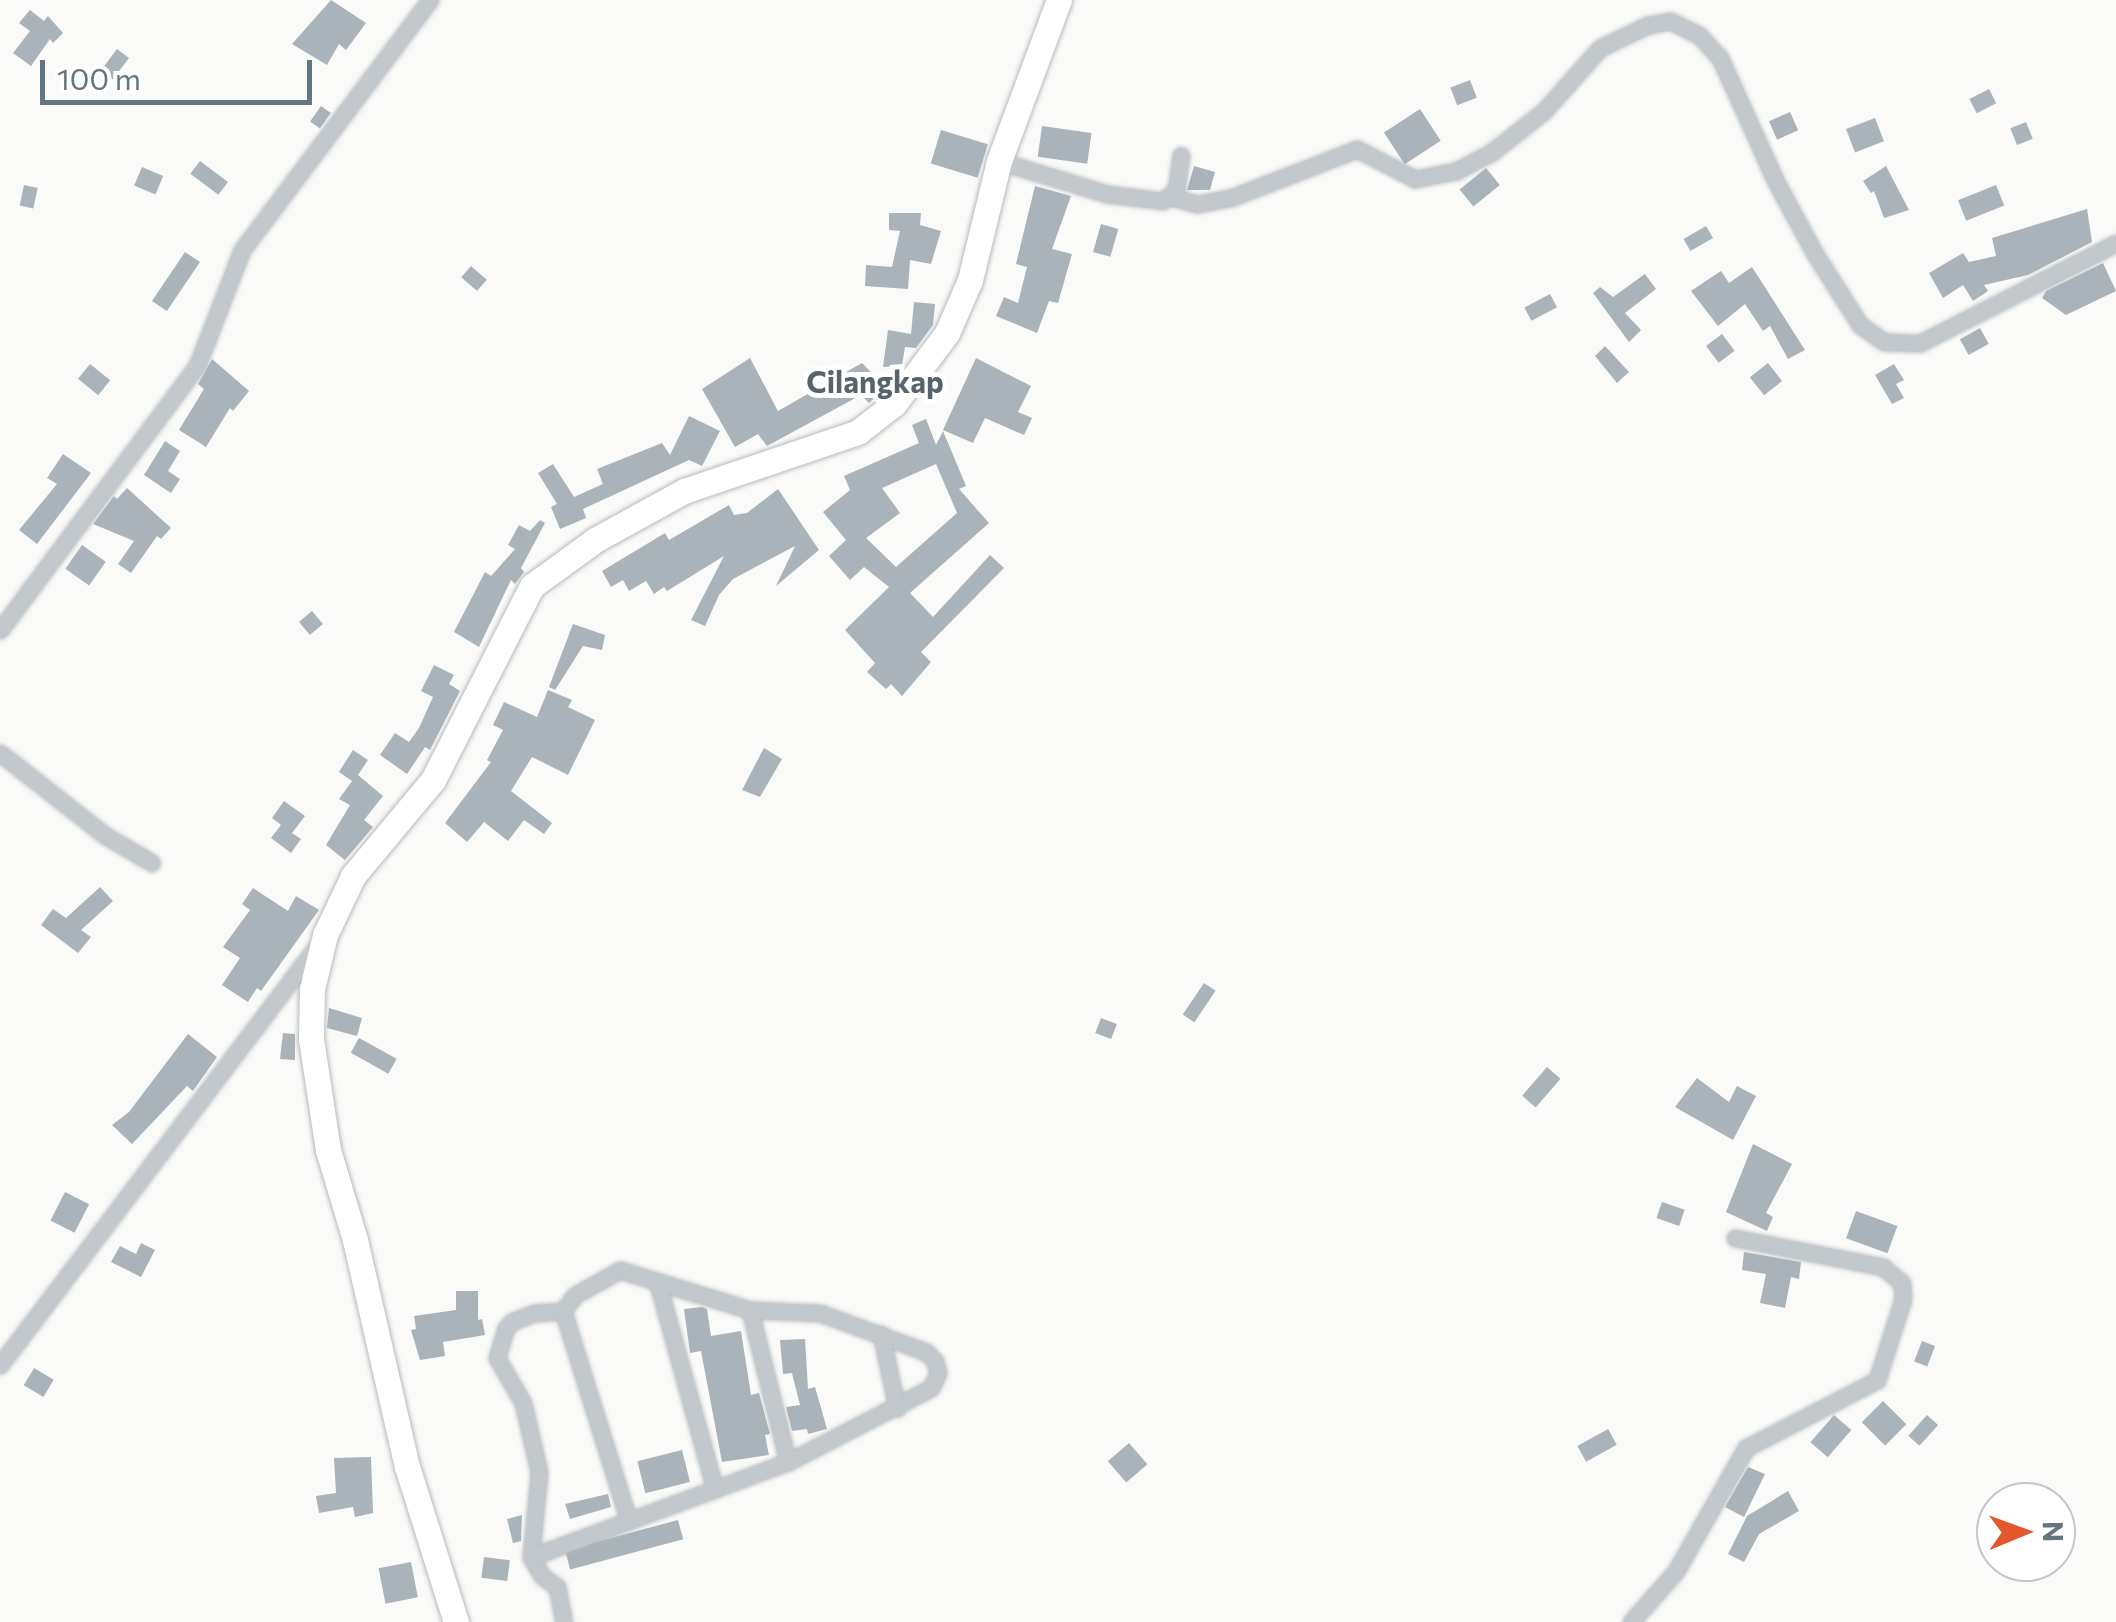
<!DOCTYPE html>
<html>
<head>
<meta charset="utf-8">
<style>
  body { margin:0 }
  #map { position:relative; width:2116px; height:1622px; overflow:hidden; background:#fafaf8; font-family:Commissioner,sans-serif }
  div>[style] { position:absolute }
  .building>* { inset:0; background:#aab3b9; transform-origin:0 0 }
  .roads { filter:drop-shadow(0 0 2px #b5babe) drop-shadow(0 0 2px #b5babe) }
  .minor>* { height:15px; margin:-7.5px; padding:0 7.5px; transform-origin:7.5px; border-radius:7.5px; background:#c3c8cc }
  .primary>* { height:25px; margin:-12.5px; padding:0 12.5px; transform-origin:12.5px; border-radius:12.5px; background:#fff }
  span { translate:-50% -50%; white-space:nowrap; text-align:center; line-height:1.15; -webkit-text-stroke:10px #fff; paint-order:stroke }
  .quarter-label { font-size:30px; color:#57646e; font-weight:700 }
  .north { position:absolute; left:1976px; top:1482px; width:100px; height:100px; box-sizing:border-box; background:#fff; border:2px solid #c1c8cd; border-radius:50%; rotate:89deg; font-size:28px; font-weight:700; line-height:40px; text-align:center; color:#657683 }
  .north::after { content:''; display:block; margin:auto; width:35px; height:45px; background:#e4572e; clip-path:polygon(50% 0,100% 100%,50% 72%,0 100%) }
  .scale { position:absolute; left:40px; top:60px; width:272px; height:45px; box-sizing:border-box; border:5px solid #657683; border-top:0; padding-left:12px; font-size:30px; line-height:35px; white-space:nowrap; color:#657683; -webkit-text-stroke:8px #fff; paint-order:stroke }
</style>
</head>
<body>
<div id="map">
  <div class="building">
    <i style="clip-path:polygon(331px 0,366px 23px,346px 50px,339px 44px,327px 65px,292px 44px)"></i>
    <i style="clip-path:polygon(30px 10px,44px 21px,48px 16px,63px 33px,53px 43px,50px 39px,31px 66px,13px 53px,30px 31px,19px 23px)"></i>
    <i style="left:117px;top:49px;width:15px;height:27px;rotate:37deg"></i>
    <i style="left:1470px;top:80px;width:19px;height:21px;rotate:69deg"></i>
    <i style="left:1989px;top:89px;width:16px;height:22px;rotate:63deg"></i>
    <i style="left:321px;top:106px;width:12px;height:19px;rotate:35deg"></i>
    <i style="left:1420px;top:109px;width:38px;height:43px;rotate:57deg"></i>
    <i style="left:1790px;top:112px;width:20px;height:23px;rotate:66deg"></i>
    <i style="left:1875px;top:118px;width:25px;height:31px;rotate:69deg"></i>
    <i style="left:2026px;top:122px;width:18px;height:17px;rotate:68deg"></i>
    <i style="left:1042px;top:126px;width:50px;height:31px;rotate:8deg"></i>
    <i style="left:941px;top:130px;width:49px;height:35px;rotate:17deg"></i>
    <i style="left:200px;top:161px;width:35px;height:16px;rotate:37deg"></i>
    <i style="clip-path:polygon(1194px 166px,1215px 172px,1210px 190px,1187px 190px)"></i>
    <i style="clip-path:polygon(1886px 166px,1909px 210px,1884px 218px,1874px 191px,1871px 193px,1863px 181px)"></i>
    <i style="left:142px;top:167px;width:23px;height:20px;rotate:23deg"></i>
    <i style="left:1486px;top:168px;width:22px;height:34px;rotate:51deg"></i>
    <i style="left:24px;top:185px;width:14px;height:21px;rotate:12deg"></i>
    <i style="left:1996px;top:185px;width:22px;height:41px;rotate:68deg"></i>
    <i style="clip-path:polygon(1035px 186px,1071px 196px,1052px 249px,1072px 254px,1058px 303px,1049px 301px,1037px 333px,996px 316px,1004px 297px,1018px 303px,1027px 267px,1016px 264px)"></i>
    <i style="clip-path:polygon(2087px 209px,2092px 242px,2028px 275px,1984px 285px,1988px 291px,1973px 301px,1963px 285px,1943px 298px,1929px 273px,1963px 253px,1969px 262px,1996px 256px,1992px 238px)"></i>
    <i style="clip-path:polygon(889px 213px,921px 213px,920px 225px,941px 231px,931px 264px,910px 260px,908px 289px,865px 286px,866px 265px,892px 267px,900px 231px,889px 230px)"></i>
    <i style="left:1101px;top:224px;width:18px;height:29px;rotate:16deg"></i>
    <i style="left:1706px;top:226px;width:14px;height:26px;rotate:60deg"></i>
    <i style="left:185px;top:252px;width:18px;height:59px;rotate:34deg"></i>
    <i style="clip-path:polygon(2103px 263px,2116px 291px,2066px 315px,2042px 298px,2046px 291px)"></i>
    <i style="left:471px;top:266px;width:21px;height:15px;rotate:41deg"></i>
    <i style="clip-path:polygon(1752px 267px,1805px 350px,1788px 359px,1770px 326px,1763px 331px,1745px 304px,1718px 326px,1691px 291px,1721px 271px,1729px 283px)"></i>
    <i style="clip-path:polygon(1645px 274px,1656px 289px,1625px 313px,1641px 330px,1629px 342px,1593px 293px,1600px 287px,1613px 297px)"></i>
    <i style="left:1550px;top:294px;width:15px;height:29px;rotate:62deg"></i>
    <i style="clip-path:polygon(914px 302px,935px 304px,933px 325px,916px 348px,905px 347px,902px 366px,883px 367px,888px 330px,911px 334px)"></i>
    <i style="left:1980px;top:328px;width:18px;height:23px;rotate:61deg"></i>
    <i style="left:1722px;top:334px;width:21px;height:20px;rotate:53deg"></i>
    <i style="clip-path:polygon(1605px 346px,1629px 372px,1617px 383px,1595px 356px)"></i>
    <i style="clip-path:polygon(750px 358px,778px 411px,862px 363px,886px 388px,869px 403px,861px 395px,767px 446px,758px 434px,735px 447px,702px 389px)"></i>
    <i style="clip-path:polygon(976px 358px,1031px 386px,1018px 412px,1032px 418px,1024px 435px,985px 418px,973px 443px,943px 430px)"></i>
    <i style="clip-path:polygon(212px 359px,249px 391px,233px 411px,230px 408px,206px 447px,179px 430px,204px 389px,198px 384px)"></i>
    <i style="left:1768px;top:363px;width:23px;height:23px;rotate:52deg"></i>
    <i style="left:90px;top:364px;width:26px;height:19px;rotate:39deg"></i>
    <i style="clip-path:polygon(1894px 364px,1904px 380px,1896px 384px,1904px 398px,1892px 404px,1875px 375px)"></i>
    <i style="clip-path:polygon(689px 416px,720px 431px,702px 466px,689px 460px,583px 509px,586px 518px,560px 529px,551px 507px,557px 504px,538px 473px,553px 464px,574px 497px,603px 484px,597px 469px,662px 443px,670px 455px)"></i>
    <i style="clip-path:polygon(evenodd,926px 419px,936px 445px,943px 431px,966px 486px,959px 489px,989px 523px,910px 593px,933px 617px,990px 555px,1004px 568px,921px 652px,931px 662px,902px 696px,891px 684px,886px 689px,867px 672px,875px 663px,845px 630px,889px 587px,864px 567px,850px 580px,829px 556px,846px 540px,823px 512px,850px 490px,844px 476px,919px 443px,912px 425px,926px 419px,936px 464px,957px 513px,896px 567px,866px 538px,900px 513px,882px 488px,936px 464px)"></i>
    <i style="clip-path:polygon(165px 441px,180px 451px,168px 471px,180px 479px,171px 493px,144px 475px)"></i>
    <i style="clip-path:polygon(63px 454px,91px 473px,37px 544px,19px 530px,57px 484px,47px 478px)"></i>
    <i style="clip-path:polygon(127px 488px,171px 528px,161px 539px,157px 536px,131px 573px,118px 564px,134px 541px,93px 524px,114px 496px,117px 499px)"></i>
    <i style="clip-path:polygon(778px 489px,819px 550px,776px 586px,795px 546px,733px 579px,719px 595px,705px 626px,691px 620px,724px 556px,667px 591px,664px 587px,654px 594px,646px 581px,629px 591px,623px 580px,611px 587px,602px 571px,665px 533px,669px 540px,729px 505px,734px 515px,747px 513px)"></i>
    <i style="clip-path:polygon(540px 520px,545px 523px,521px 568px,524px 572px,515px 584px,511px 580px,479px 647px,454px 632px,485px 572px,491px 576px,515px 549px,508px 545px,519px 525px,530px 531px)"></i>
    <i style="left:82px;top:545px;width:29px;height:29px;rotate:35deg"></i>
    <i style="left:312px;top:611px;width:17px;height:17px;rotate:50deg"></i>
    <i style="clip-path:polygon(573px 624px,605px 635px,602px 650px,583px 646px,555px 690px,549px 687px)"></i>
    <i style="clip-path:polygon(434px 665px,454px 675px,449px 684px,460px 691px,430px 750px,425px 747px,407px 774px,380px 755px,395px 733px,409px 742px,419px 728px,433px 697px,421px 691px)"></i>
    <i style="clip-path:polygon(548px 690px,572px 700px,568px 707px,595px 720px,568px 775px,532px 757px,511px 791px,552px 823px,544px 834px,524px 820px,508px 841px,484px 822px,467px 842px,445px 823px,491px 762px,487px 760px,503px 730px,493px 725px,504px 702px,537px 717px)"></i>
    <i style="clip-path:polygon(764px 748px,782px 759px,760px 797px,742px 790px)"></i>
    <i style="clip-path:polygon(353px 750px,368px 760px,358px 775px,383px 796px,364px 820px,373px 827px,345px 860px,326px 845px,350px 805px,339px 799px,352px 781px,339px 772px)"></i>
    <i style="clip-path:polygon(284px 801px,305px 816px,292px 833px,301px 839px,291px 853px,271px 838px,281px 825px,272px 818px)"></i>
    <i style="clip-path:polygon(100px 887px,113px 901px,81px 930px,91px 937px,78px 953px,41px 925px,53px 909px,66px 918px)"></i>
    <i style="clip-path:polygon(253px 888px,288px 911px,296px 896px,319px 910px,261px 991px,257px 988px,248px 1002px,222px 985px,240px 958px,223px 947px,250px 910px,242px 904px)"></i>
    <i style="left:1204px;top:983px;width:14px;height:38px;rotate:34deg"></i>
    <i style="clip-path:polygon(329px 1008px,362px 1018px,357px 1036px,327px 1028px)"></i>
    <i style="left:1101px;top:1018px;width:17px;height:16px;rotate:21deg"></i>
    <i style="clip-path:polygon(283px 1033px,295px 1034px,295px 1060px,280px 1059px)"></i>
    <i style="clip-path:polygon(188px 1034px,217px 1057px,193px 1091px,187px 1086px,132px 1144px,112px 1125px,129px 1112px)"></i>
    <i style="left:359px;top:1038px;width:43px;height:17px;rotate:29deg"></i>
    <i style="left:1547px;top:1067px;width:18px;height:38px;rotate:41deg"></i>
    <i style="clip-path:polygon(1697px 1078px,1729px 1102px,1737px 1086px,1756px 1096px,1733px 1140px,1675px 1107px)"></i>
    <i style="clip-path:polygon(1753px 1144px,1792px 1164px,1766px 1213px,1773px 1217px,1767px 1231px,1726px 1212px)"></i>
    <i style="left:65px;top:1192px;width:27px;height:32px;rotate:27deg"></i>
    <i style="left:1662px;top:1202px;width:24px;height:17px;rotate:19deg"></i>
    <i style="left:1856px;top:1211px;width:44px;height:29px;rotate:20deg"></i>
    <i style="clip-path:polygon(141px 1243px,155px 1250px,141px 1277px,111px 1262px,120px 1246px,136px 1254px)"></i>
    <i style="clip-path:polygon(1744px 1252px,1801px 1262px,1799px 1279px,1791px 1277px,1785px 1308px,1760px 1303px,1766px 1274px,1742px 1270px)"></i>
    <i style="clip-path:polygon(456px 1291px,478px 1291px,478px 1320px,482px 1319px,485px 1335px,443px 1342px,445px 1356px,420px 1360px,411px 1330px,416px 1329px,414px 1316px,456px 1310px)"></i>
    <i style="clip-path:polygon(702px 1307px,707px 1309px,711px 1336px,741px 1331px,751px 1395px,759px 1393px,770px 1434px,765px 1435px,769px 1455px,722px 1462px,701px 1351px,690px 1353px,684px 1309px)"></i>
    <i style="clip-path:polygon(805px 1339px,808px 1389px,815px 1387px,827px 1429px,808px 1434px,807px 1429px,792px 1431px,786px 1407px,800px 1405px,792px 1373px,783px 1374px,780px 1340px)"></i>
    <i style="left:1922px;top:1341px;width:14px;height:22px;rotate:21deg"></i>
    <i style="left:34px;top:1368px;width:23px;height:20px;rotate:31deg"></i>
    <i style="left:1883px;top:1401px;width:33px;height:30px;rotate:45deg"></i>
    <i style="left:1834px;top:1415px;width:23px;height:36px;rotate:41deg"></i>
    <i style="left:1927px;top:1415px;width:15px;height:28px;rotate:42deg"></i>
    <i style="left:1608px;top:1429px;width:18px;height:35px;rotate:61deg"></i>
    <i style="left:1129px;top:1443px;width:28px;height:28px;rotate:49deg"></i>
    <i style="left:682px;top:1450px;width:33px;height:46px;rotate:76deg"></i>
    <i style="clip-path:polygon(371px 1457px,373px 1513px,355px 1517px,353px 1507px,319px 1513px,316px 1496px,336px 1493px,334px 1458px)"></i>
    <i style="clip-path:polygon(1748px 1467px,1765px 1474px,1744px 1517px,1725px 1507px)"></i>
    <i style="clip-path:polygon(1788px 1491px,1799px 1511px,1759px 1534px,1744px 1562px,1728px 1554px,1747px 1516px)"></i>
    <i style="clip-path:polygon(608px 1494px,611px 1507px,570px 1519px,565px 1504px)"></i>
    <i style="clip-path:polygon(522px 1515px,521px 1541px,513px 1543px,507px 1519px)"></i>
    <i style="left:678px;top:1520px;width:20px;height:117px;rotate:75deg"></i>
    <i style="left:484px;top:1557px;width:26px;height:21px;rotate:7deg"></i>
    <i style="left:411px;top:1562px;width:36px;height:33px;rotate:79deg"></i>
  </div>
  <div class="roads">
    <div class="minor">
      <i style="left:999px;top:161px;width:113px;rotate:17deg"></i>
      <i style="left:1107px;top:194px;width:56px;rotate:7.1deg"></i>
      <i style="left:1163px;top:201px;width:17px;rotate:-40deg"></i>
      <i style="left:1176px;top:190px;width:35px;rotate:-82deg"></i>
      <i style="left:1171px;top:197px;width:28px;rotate:15deg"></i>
      <i style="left:1198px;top:204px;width:36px;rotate:-11deg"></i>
      <i style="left:1233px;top:197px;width:133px;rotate:-21.2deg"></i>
      <i style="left:1357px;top:149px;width:65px;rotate:27.3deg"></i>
      <i style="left:1415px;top:179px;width:42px;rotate:-11deg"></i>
      <i style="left:1456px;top:171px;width:41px;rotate:-27.8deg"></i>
      <i style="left:1492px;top:152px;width:66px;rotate:-38.3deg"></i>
      <i style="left:1544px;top:111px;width:84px;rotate:-48.4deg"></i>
      <i style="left:1600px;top:48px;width:53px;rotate:-25.6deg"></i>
      <i style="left:1648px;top:25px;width:22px;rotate:-10deg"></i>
      <i style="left:1670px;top:21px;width:32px;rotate:26deg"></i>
      <i style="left:1699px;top:35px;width:31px;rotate:48deg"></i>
      <i style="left:1720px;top:58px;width:136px;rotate:65.7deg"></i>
      <i style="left:1776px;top:182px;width:82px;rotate:61.6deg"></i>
      <i style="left:1815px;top:254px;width:84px;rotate:57.6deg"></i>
      <i style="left:1860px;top:325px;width:29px;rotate:35deg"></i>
      <i style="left:1884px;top:342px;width:36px;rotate:2deg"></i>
      <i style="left:1920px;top:343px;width:220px;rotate:-27deg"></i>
      <i style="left:0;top:630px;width:329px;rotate:-53.3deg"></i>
      <i style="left:197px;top:366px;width:124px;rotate:-68.8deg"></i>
      <i style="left:242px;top:250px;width:313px;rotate:-53.1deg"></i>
      <i style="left:0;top:753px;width:135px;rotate:38.1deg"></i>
      <i style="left:106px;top:836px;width:53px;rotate:30.4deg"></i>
      <i style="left:658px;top:1284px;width:213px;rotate:74.5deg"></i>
      <i style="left:750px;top:1310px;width:157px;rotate:76deg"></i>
      <i style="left:563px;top:1311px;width:29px;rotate:176deg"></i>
      <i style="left:534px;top:1313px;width:22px;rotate:159deg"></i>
      <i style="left:513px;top:1321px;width:10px;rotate:135deg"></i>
      <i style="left:506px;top:1328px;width:31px;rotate:107deg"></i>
      <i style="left:497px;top:1358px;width:52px;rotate:60deg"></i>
      <i style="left:523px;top:1403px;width:71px;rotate:76.9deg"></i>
      <i style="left:539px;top:1472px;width:85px;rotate:95.4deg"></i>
      <i style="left:531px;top:1557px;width:22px;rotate:60deg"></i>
      <i style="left:542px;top:1576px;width:19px;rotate:36deg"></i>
      <i style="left:557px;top:1587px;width:36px;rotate:79deg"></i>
      <i style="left:881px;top:1334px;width:76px;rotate:77.8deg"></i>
      <i style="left:0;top:1365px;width:525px;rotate:-52.89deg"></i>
      <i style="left:531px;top:1557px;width:274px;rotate:-20.3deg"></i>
      <i style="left:788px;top:1462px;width:161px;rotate:-27.4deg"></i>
      <i style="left:931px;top:1388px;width:17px;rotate:-65deg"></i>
      <i style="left:938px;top:1373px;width:12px;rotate:-104deg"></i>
      <i style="left:935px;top:1361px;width:13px;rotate:-135deg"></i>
      <i style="left:926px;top:1352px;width:113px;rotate:-159.8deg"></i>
      <i style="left:820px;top:1313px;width:70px;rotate:-177.5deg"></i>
      <i style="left:750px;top:1310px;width:136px;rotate:-162.9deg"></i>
      <i style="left:620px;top:1270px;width:51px;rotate:150.9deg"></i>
      <i style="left:575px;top:1295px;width:20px;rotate:127deg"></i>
      <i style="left:563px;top:1311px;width:218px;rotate:72.6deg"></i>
      <i style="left:1631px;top:1622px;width:68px;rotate:-48.6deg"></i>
      <i style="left:1676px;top:1571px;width:142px;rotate:-60.4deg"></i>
      <i style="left:1746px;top:1448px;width:148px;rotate:-27.4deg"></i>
      <i style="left:1877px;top:1380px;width:85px;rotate:-72.2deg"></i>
      <i style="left:1903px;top:1299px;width:16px;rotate:-94deg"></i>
      <i style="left:1902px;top:1283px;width:25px;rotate:-140deg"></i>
      <i style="left:1883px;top:1267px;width:151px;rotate:-168.9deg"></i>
    </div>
    <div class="primary">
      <i style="left:456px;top:1622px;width:163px;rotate:-107.5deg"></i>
      <i style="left:407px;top:1467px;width:233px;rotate:-102.9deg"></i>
      <i style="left:355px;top:1240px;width:94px;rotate:-106.7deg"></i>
      <i style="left:328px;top:1150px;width:112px;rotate:-98.7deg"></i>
      <i style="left:311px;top:1039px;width:50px;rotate:-88.9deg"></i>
      <i style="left:312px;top:989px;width:56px;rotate:-76.5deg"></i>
      <i style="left:325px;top:935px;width:65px;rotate:-64.6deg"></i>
      <i style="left:353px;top:876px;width:125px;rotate:-50.2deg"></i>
      <i style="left:433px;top:780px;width:218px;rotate:-63deg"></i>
      <i style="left:532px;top:586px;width:78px;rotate:-36.1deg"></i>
      <i style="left:595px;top:540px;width:102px;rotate:-28.8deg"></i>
      <i style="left:684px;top:491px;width:184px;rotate:-18.7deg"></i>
      <i style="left:858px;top:432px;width:46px;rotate:-37.9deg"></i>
      <i style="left:894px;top:404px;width:89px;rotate:-53.3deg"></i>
      <i style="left:947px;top:333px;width:58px;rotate:-66.5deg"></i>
      <i style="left:970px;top:280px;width:122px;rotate:-76.3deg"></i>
      <i style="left:999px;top:161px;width:172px;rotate:-69.6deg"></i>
    </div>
  </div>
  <div class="quarter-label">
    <span style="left:875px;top:381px">Cilangkap</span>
  </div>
  <div class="north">N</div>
  <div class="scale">100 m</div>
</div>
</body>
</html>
